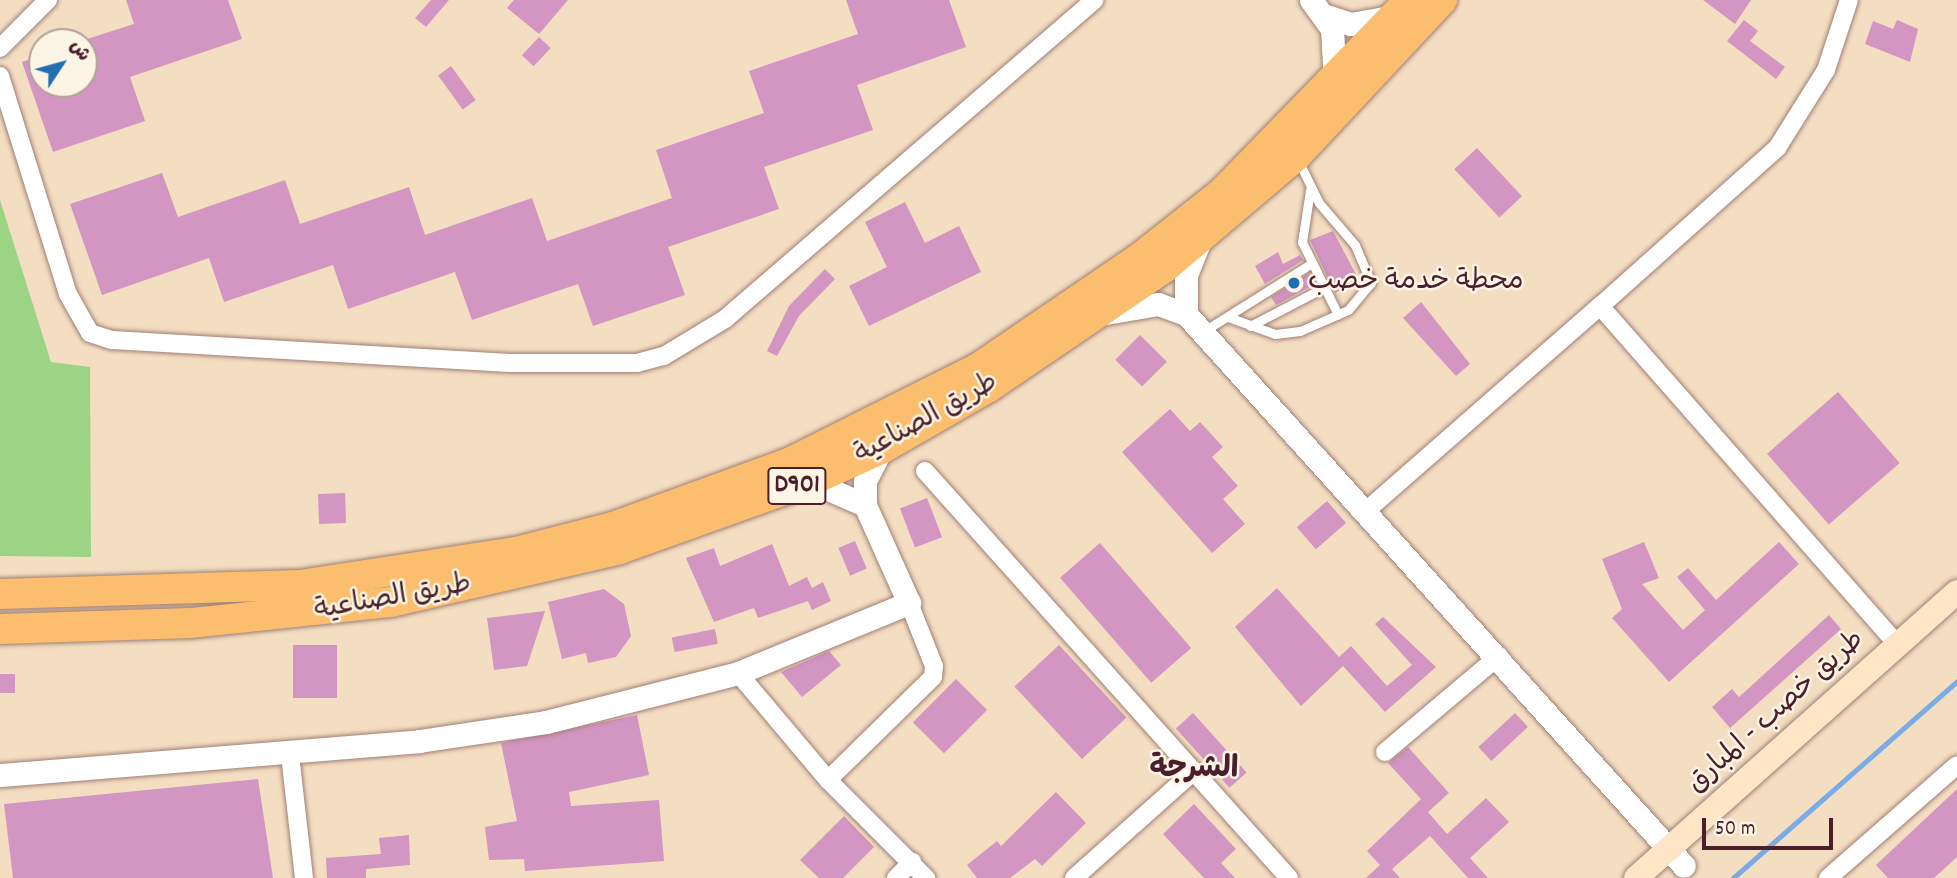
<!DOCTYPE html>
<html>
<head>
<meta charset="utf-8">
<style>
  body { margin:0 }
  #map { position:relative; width:1957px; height:878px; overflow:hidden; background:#f4dec1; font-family:Dekko,"Playpen Sans Arabic",sans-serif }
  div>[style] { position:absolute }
  .green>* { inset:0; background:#9cd385 }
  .stream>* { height:5px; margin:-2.5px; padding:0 2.5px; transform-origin:2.5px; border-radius:2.5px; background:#7aabe5 }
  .building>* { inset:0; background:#d395c2; transform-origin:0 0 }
  .roads { filter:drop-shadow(0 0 2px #9f7e76) drop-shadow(0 0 2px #9f7e76) }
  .service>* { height:9px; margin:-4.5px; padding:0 4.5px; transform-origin:4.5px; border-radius:4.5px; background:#fff }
  .minor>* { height:18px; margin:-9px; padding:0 9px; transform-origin:9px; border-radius:9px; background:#fff }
  .tertiary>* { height:23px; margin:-11.5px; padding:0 11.5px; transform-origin:11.5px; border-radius:11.5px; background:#fff }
  .secondary>* { height:24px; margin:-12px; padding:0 12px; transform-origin:12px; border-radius:12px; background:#fde5c5 }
  .trunk>* { height:30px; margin:-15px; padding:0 15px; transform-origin:15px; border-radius:15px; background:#fbbe6e }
  .dots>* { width:19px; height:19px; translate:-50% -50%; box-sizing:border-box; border:4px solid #fcf5e5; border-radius:50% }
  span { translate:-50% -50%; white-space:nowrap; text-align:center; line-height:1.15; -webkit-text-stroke:5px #fcf5e5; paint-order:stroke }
  .shield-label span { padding:2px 5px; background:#fcf5e5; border:2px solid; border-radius:5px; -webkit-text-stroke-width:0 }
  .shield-label { font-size:26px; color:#4a1f2b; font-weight:700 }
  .poi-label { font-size:28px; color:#4a1f2b }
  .left { translate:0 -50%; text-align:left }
  .street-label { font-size:28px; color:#4a1f2b }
  .neighbourhood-label { font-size:30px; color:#4a1f2b; font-weight:700 }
  .north { position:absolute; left:28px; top:28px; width:70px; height:70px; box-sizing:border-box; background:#fcf5e5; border:2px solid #b59f9b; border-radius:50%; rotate:54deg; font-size:19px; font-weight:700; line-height:28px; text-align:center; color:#4a1f2b }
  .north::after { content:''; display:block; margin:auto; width:24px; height:32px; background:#1f6fb2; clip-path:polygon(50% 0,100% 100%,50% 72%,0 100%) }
  .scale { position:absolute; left:1702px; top:818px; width:131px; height:32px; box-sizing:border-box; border:4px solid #4a1f2b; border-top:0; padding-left:9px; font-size:21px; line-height:24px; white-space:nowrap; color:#4a1f2b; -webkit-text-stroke:5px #fcf5e5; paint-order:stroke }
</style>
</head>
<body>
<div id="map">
  <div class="green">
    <i style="clip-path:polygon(0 200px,51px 362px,90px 367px,91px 557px,0 556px)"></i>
  </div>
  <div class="stream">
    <i style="left:1733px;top:878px;width:298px;rotate:-41.3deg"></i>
  </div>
  <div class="building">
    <i style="clip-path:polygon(126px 0,228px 0,242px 39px,130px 77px,145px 121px,53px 152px,22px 62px,42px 55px,42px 84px,84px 84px,84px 40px,134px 24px)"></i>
    <i style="clip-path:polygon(431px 0,449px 0,426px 27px,415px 18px)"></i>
    <i style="clip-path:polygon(514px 0,568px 0,539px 34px,507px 8px)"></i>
    <i style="clip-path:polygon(846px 0,949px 0,966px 47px,857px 85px,873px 130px,764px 167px,779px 209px,668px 247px,685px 295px,593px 326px,578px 284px,472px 320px,455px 272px,348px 309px,333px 265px,224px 302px,209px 258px,102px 295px,70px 204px,162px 173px,178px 217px,285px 180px,300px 224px,409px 187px,425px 235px,532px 198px,547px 241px,672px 198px,656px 150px,764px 113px,749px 71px,858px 34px)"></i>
    <i style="clip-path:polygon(1703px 0,1751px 0,1735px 24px)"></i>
    <i style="clip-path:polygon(1744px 20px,1758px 31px,1750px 41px,1785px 67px,1776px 79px,1727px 41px)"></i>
    <i style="clip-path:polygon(1897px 20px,1918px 29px,1910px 62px,1865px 44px,1873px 21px,1893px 29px)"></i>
    <i style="left:539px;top:37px;width:16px;height:25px;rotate:43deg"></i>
    <i style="left:451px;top:66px;width:42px;height:16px;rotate:54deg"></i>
    <i style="left:1477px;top:148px;width:66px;height:31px;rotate:47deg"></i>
    <i style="clip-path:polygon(905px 202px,925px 243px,959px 226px,981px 272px,869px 326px,849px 286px,887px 267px,865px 222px)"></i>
    <i style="clip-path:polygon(1333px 231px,1359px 280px,1335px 293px,1310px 240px)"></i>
    <i style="clip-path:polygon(1278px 252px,1283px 264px,1300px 255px,1303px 260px,1265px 284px,1255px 266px)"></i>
    <i style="clip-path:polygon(825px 269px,835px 279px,799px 316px,777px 356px,767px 351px,789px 306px)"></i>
    <i style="clip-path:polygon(1309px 273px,1315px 284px,1276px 305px,1271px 297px)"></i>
    <i style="clip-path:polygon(1421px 302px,1470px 364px,1456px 376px,1403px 318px)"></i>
    <i style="left:1140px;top:335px;width:38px;height:35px;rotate:45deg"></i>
    <i style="left:1838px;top:392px;width:94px;height:94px;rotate:49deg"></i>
    <i style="clip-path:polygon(1170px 409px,1190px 431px,1200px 422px,1223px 447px,1212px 457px,1238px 486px,1223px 499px,1245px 524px,1212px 553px,1122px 452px)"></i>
    <i style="left:345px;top:493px;width:30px;height:27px;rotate:88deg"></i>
    <i style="left:927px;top:498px;width:42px;height:29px;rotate:69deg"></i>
    <i style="left:1327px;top:501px;width:29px;height:40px;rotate:49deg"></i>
    <i style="left:855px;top:541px;width:30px;height:18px;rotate:67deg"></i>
    <i style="clip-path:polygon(1644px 542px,1659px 578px,1642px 584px,1683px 630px,1705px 610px,1677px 577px,1688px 568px,1716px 600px,1779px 542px,1799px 564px,1669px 682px,1612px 618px,1622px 609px,1602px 559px)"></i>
    <i style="left:1100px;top:543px;width:139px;height:53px;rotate:49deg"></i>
    <i style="clip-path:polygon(772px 544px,789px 586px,807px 577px,812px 588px,823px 582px,831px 601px,812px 610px,808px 601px,758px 618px,754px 608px,714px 622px,686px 558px,714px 548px,720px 566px)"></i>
    <i style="clip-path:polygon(1277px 588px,1339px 657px,1351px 646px,1387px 686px,1412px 665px,1375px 624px,1383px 617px,1436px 667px,1385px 712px,1343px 666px,1301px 706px,1235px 627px)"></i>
    <i style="clip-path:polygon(604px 589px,624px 604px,631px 636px,616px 657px,588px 663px,586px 653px,562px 659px,548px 602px)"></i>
    <i style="clip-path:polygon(545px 611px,527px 666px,494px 670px,487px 618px)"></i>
    <i style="clip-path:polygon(1829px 615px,1841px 629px,1730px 728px,1712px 707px,1732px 689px,1739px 697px)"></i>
    <i style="left:715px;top:629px;width:15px;height:44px;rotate:79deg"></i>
    <i style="left:293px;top:645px;width:44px;height:53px"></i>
    <i style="left:1059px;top:645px;width:99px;height:61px;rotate:47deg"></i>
    <i style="clip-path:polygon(829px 651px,841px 665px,802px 697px,781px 672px)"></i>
    <i style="left:0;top:674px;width:15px;height:19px"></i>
    <i style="left:956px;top:679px;width:44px;height:61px;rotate:45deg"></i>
    <i style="left:1193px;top:713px;width:80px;height:23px;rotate:48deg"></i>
    <i style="left:1515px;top:713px;width:19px;height:50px;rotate:47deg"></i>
    <i style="clip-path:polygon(637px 715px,649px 775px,569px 792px,571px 806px,659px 800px,664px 861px,525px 871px,524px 859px,489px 860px,485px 827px,517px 821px,501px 743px)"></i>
    <i style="clip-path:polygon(1408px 747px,1449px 793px,1428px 812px,1447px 834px,1486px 798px,1509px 822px,1470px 858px,1488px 878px,1468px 878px,1430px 836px,1392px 869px,1400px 878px,1366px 878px,1380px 865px,1367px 851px,1421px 799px,1388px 763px)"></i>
    <i style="clip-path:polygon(258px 779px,273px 878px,13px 878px,4px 804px)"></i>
    <i style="clip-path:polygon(1957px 789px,1957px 857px,1934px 878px,1888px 878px,1876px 865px)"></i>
    <i style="clip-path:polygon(1056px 792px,1086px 823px,1042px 866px,1035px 859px,1010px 878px,977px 878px,967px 865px,997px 841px,1001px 846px)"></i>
    <i style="clip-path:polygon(1194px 804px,1236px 849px,1221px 863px,1235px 878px,1204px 878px,1163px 834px)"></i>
    <i style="clip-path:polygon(844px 816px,874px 847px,843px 878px,819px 878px,800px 860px)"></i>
    <i style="clip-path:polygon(409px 835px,410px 865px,366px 869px,366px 878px,327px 878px,326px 858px,381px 854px,379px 838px)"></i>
  </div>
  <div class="roads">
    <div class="service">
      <i style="left:1310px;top:190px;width:53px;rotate:98.7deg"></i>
      <i style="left:1302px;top:242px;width:81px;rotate:63.7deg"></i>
      <i style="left:1228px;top:317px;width:50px;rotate:19.9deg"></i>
      <i style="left:1275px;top:334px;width:25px;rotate:-7deg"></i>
      <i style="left:1300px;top:331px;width:52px;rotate:-23.6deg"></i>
      <i style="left:1348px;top:310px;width:35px;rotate:-50deg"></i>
      <i style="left:1371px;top:283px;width:41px;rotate:-112.8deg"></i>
      <i style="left:1355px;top:245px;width:55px;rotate:-130.6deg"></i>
      <i style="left:1319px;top:203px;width:48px;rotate:-116deg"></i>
      <i style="left:1250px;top:326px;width:85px;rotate:-27.5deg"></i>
      <i style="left:1204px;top:331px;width:128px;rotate:-32.2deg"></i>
    </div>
    <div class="minor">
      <i style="left:1849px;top:0;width:74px;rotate:108.2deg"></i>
      <i style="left:1826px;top:70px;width:92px;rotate:122.1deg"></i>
      <i style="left:1777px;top:148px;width:237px;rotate:138.2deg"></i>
      <i style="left:1600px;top:306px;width:451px;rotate:48.7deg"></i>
      <i style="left:0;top:48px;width:68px;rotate:-45deg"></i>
      <i style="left:0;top:76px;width:228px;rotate:72.7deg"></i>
      <i style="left:68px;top:294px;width:45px;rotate:60.6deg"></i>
      <i style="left:90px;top:333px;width:23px;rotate:18deg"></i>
      <i style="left:112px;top:340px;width:398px;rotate:3.3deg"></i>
      <i style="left:509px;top:363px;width:128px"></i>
      <i style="left:637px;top:363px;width:28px;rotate:-15deg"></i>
      <i style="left:664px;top:356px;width:71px;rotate:-31.2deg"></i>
      <i style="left:725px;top:319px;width:488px;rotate:-40.8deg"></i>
      <i style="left:925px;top:471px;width:546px;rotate:48.19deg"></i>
      <i style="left:1367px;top:510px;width:310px;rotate:-41.2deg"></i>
      <i style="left:909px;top:603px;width:68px;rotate:68.4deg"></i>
      <i style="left:934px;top:666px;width:11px;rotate:95deg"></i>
      <i style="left:933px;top:677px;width:147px;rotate:135.6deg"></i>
      <i style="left:828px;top:780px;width:139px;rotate:45deg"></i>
      <i style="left:738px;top:673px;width:140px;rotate:49.9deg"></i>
      <i style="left:1385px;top:752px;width:149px;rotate:-40.1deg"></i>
      <i style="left:290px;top:755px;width:124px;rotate:83.5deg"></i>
      <i style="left:896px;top:878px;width:23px;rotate:-45deg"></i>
      <i style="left:1074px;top:878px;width:161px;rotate:-41.7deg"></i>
      <i style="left:1828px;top:878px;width:171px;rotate:-41.2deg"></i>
    </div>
    <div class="tertiary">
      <i style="left:1311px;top:0;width:36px;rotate:54deg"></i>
      <i style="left:1332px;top:29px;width:54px;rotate:86.8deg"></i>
      <i style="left:1326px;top:16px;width:26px;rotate:18deg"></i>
      <i style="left:1351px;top:24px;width:46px;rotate:-10.1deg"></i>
      <i style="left:1106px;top:313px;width:53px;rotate:-9.8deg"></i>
      <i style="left:1158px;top:304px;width:30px;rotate:20deg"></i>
      <i style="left:1186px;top:314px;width:743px;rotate:47.94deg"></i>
      <i style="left:1186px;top:314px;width:39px;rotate:-90deg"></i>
      <i style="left:1186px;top:275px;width:38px;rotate:-68deg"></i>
      <i style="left:810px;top:481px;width:60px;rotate:23.6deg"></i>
      <i style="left:0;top:775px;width:420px;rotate:-4.6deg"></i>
      <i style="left:419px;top:741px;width:128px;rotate:-8.5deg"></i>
      <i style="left:546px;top:722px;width:198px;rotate:-14.3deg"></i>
      <i style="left:738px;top:673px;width:185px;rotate:-22.3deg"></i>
      <i style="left:909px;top:603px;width:107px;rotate:-114.2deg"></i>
      <i style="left:865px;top:505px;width:24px;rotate:-90deg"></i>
      <i style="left:865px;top:481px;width:36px;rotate:-63deg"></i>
    </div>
    <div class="secondary">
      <i style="left:1636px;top:878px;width:430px;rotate:-41.7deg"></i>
    </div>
    <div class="trunk">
      <i style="left:0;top:594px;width:300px;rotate:-1.7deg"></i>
      <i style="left:300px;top:585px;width:219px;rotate:-8.7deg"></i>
      <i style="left:516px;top:552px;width:100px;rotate:-14.5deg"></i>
      <i style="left:613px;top:527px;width:187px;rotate:-20deg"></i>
      <i style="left:789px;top:463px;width:210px;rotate:-26.6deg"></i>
      <i style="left:977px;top:369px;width:199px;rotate:-34.3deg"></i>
      <i style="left:1141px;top:257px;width:103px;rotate:-38.3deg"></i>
      <i style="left:1222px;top:193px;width:269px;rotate:-45.8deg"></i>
      <i style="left:0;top:629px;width:191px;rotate:-1.8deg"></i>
      <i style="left:191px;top:623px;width:201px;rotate:-6deg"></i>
      <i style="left:391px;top:602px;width:235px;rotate:-13deg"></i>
      <i style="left:620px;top:549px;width:202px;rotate:-19.7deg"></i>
      <i style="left:810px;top:481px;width:78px;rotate:-24.3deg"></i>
      <i style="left:881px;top:449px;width:125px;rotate:-29.9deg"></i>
      <i style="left:989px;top:387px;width:212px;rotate:-34.2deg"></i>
      <i style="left:1164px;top:268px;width:173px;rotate:-40.3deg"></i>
      <i style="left:1296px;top:156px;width:214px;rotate:-46.9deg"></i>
    </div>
  </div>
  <div class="dots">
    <i style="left:1294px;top:283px;background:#1f6fb2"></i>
  </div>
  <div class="shield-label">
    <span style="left:797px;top:486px">D901</span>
  </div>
  <div class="poi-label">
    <span class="left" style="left:1308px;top:283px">محطة خدمة خصب</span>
  </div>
  <div class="street-label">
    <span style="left:927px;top:420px;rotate:-29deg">طريق الصناعية</span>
    <span style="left:393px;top:599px;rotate:-10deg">طريق الصناعية</span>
    <span style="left:1777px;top:713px;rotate:-42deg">طريق خصب - المبارق</span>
  </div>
  <div class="neighbourhood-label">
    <span style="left:1194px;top:771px">الشرجة</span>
  </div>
  <div class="north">ش</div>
  <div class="scale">50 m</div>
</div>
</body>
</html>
